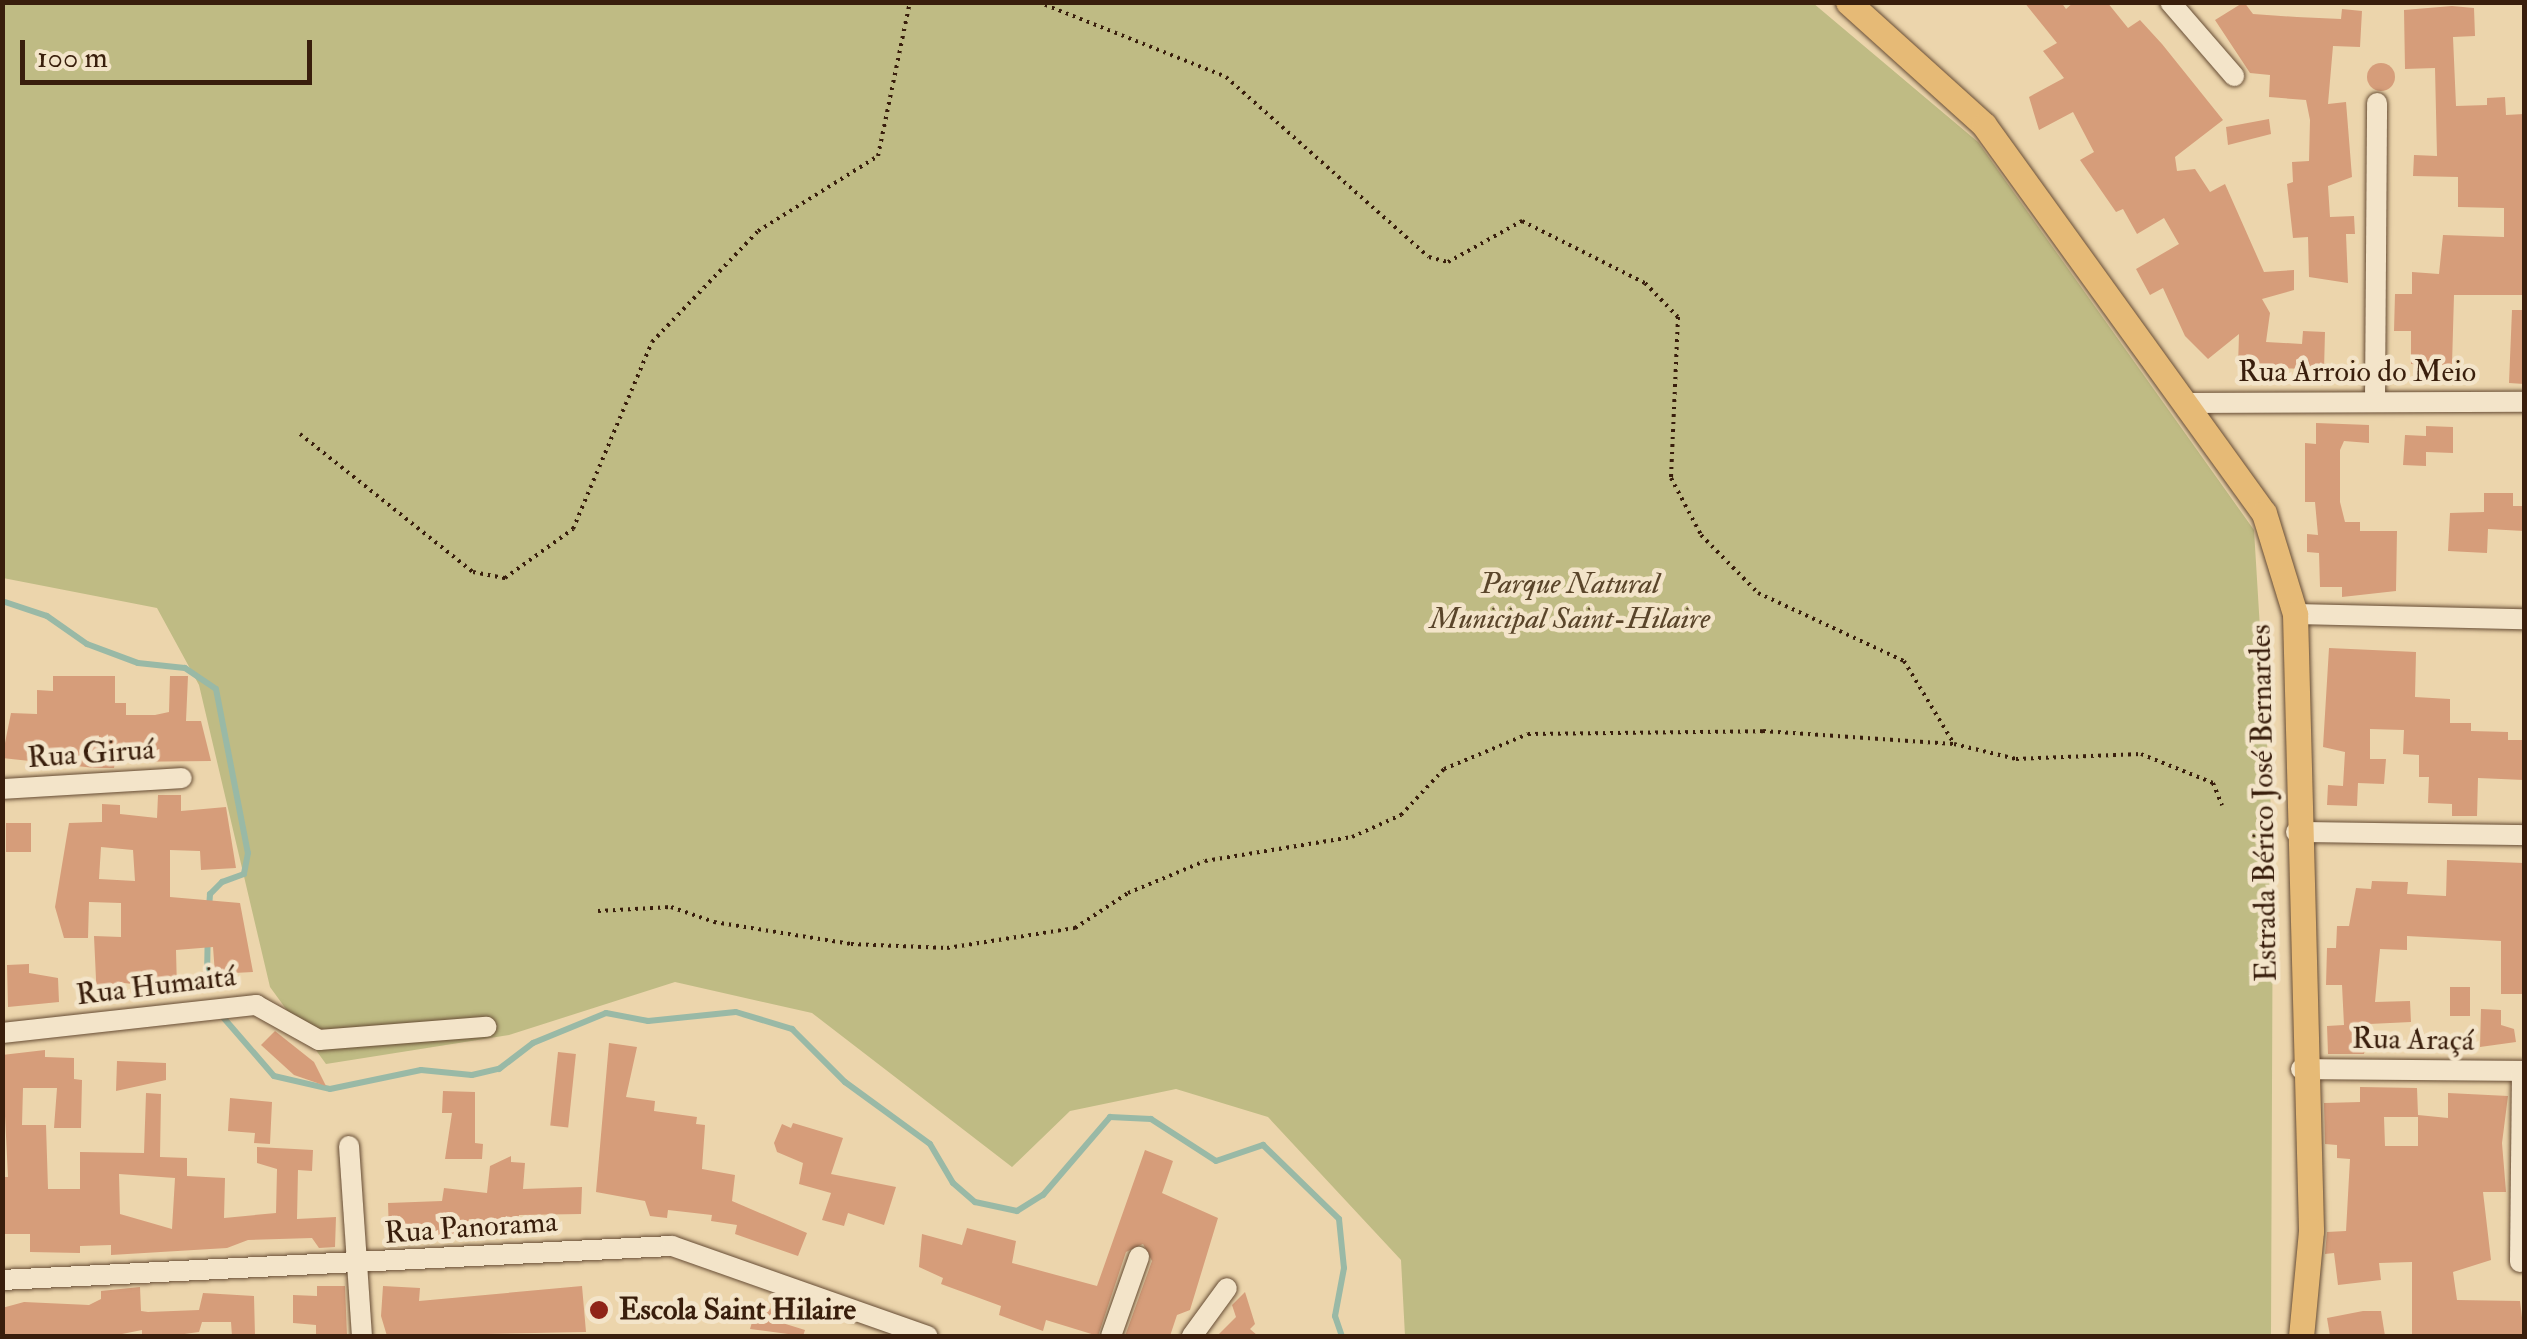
<!DOCTYPE html>
<html>
<head>
<meta charset="utf-8">
<style>
  body { margin:0 }
  #map { position:relative; width:2527px; height:1339px; overflow:hidden; background:#ecd5ac; font-family:"IM FELL Double Pica",serif }
  div>[style] { position:absolute }
  .green>* { inset:0; background:#bfbb84 }
  .stream>* { height:6px; margin:-3px; padding:0 3px; transform-origin:3px; border-radius:3px; background:#99b9a6 }
  .building>* { inset:0; background:#d69d7a; transform-origin:0 0 }
  .round { border-radius:50% }
  .path>* { height:4px; margin-top:-2px; transform-origin:0; background:repeating-linear-gradient(90deg,#391e0c 0 2.5px,transparent 0 7.5px) }
  .roads { filter:drop-shadow(0 0 2px #664c34) drop-shadow(0 0 2px #664c34) }
  .minor>* { height:20px; margin:-10px; padding:0 10px; transform-origin:10px; border-radius:10px; background:#f3e4c9 }
  .major>* { height:25px; margin:-12.5px; padding:0 12.5px; transform-origin:12.5px; border-radius:12.5px; background:#e6ba76 }
  .dots>* { width:28px; height:28px; translate:-50% -50%; box-sizing:border-box; border:5px solid #f3e4c9; border-radius:50% }
  span { translate:-50% -50%; white-space:nowrap; text-align:center; line-height:1.15; -webkit-text-stroke:9px #f3e4c9; paint-order:stroke }
  .street-label { font-size:30px; color:#391e0c }
  .park-label { font-size:30px; color:#5a452a; font-style:italic }
  .poi-label { font-size:30px; color:#391e0c; font-weight:700 }
  .left { translate:0 -50%; text-align:left }
  .frame { position:absolute; inset:0; border:5px solid #391e0c; pointer-events:none }
  .scale { position:absolute; left:20px; top:40px; width:292px; height:45px; box-sizing:border-box; border:5px solid #391e0c; border-top:0; padding-left:12px; font-size:30px; line-height:35px; white-space:nowrap; color:#391e0c; -webkit-text-stroke:8px #f3e4c9; paint-order:stroke }
</style>
</head>
<body>
<div id="map">
  <div class="green">
    <i style="clip-path:polygon(2px 3px,1813px 3px,1978px 142px,2254px 530px,2273px 842px,2271px 1336px,1405px 1336px,1401px 1260px,1268px 1117px,1176px 1089px,1070px 1111px,1012px 1167px,812px 1013px,675px 982px,509px 1035px,326px 1064px,270px 987px,199px 685px,157px 608px,3px 578px)"></i>
  </div>
  <div class="stream">
    <i style="left:2px;top:601px;width:47px;rotate:18.4deg"></i>
    <i style="left:47px;top:616px;width:49px;rotate:35deg"></i>
    <i style="left:87px;top:644px;width:54px;rotate:20.4deg"></i>
    <i style="left:138px;top:663px;width:47px;rotate:6.1deg"></i>
    <i style="left:185px;top:668px;width:37px;rotate:34deg"></i>
    <i style="left:216px;top:689px;width:167px;rotate:79deg"></i>
    <i style="left:248px;top:853px;width:21px;rotate:101deg"></i>
    <i style="left:244px;top:874px;width:23px;rotate:160deg"></i>
    <i style="left:222px;top:882px;width:17px;rotate:135deg"></i>
    <i style="left:210px;top:894px;width:13px;rotate:94deg"></i>
    <i style="left:207px;top:978px;width:39px;rotate:-89deg"></i>
    <i style="left:222px;top:1016px;width:79px;rotate:49.1deg"></i>
    <i style="left:274px;top:1076px;width:57px;rotate:13.1deg"></i>
    <i style="left:330px;top:1089px;width:93px;rotate:-11.8deg"></i>
    <i style="left:421px;top:1070px;width:51px;rotate:5.6deg"></i>
    <i style="left:472px;top:1075px;width:28px;rotate:-13deg"></i>
    <i style="left:499px;top:1069px;width:43px;rotate:-37.4deg"></i>
    <i style="left:533px;top:1043px;width:79px;rotate:-22.3deg"></i>
    <i style="left:606px;top:1013px;width:43px;rotate:10.8deg"></i>
    <i style="left:648px;top:1021px;width:88px;rotate:-5.8deg"></i>
    <i style="left:736px;top:1012px;width:59px;rotate:16.9deg"></i>
    <i style="left:792px;top:1029px;width:75px;rotate:45deg"></i>
    <i style="left:845px;top:1082px;width:105px;rotate:36.1deg"></i>
    <i style="left:930px;top:1144px;width:45px;rotate:59.5deg"></i>
    <i style="left:953px;top:1183px;width:29px;rotate:41deg"></i>
    <i style="left:975px;top:1202px;width:43px;rotate:12.1deg"></i>
    <i style="left:1017px;top:1211px;width:31px;rotate:-32deg"></i>
    <i style="left:1043px;top:1195px;width:103px;rotate:-49.3deg"></i>
    <i style="left:1110px;top:1117px;width:41px;rotate:2.8deg"></i>
    <i style="left:1151px;top:1119px;width:77px;rotate:32.9deg"></i>
    <i style="left:1216px;top:1161px;width:50px;rotate:-18.8deg"></i>
    <i style="left:1263px;top:1145px;width:106px;rotate:44.2deg"></i>
    <i style="left:1339px;top:1219px;width:49px;rotate:84.2deg"></i>
    <i style="left:1344px;top:1268px;width:49px;rotate:100.6deg"></i>
    <i style="left:1335px;top:1316px;width:21px;rotate:71deg"></i>
  </div>
  <div class="building">
    <i style="clip-path:polygon(2024px 2px,2061px 2px,2066px 9px,2074px 2px,2107px 2px,2128px 28px,2140px 20px,2162px 44px,2223px 120px,2175px 157px,2177px 171px,2195px 169px,2210px 192px,2225px 184px,2264px 272px,2294px 270px,2294px 290px,2262px 299px,2270px 313px,2266px 342px,2302px 344px,2303px 331px,2325px 332px,2324px 370px,2238px 366px,2239px 334px,2208px 359px,2185px 336px,2163px 288px,2150px 295px,2136px 269px,2179px 244px,2164px 218px,2137px 234px,2123px 209px,2116px 212px,2080px 160px,2094px 152px,2073px 112px,2039px 130px,2029px 97px,2064px 78px,2043px 51px,2057px 43px)"></i>
    <i style="clip-path:polygon(2244px 2px,2253px 14px,2297px 17px,2341px 19px,2342px 9px,2362px 11px,2360px 47px,2333px 46px,2328px 104px,2346px 102px,2352px 177px,2328px 186px,2330px 217px,2354px 216px,2355px 234px,2346px 234px,2348px 283px,2309px 277px,2308px 237px,2293px 238px,2287px 184px,2293px 182px,2292px 162px,2309px 161px,2310px 120px,2306px 100px,2269px 97px,2270px 75px,2250px 73px,2215px 20px)"></i>
    <i style="clip-path:polygon(2452px 6px,2474px 8px,2475px 36px,2453px 37px,2456px 106px,2487px 105px,2487px 98px,2505px 97px,2506px 115px,2524px 114px,2524px 295px,2454px 295px,2452px 365px,2411px 364px,2411px 331px,2394px 331px,2395px 294px,2412px 294px,2412px 272px,2439px 274px,2443px 235px,2504px 237px,2504px 208px,2458px 207px,2458px 177px,2413px 176px,2414px 155px,2437px 156px,2435px 68px,2405px 69px,2404px 10px)"></i>
    <i class="round" style="left:2367px;top:63px;width:28px;height:28px"></i>
    <i style="clip-path:polygon(2269px 119px,2271px 134px,2228px 145px,2226px 127px)"></i>
    <i style="clip-path:polygon(2512px 310px,2524px 310px,2524px 384px,2509px 383px)"></i>
    <i style="clip-path:polygon(2316px 423px,2369px 425px,2369px 443px,2344px 441px,2340px 450px,2340px 502px,2345px 522px,2360px 522px,2360px 531px,2397px 531px,2396px 591px,2342px 597px,2342px 587px,2320px 587px,2319px 553px,2307px 552px,2307px 534px,2318px 535px,2315px 502px,2305px 502px,2305px 443px,2316px 444px)"></i>
    <i style="clip-path:polygon(2426px 426px,2453px 427px,2453px 453px,2426px 452px,2426px 466px,2403px 465px,2405px 435px,2426px 436px)"></i>
    <i style="clip-path:polygon(2484px 493px,2513px 493px,2513px 506px,2524px 506px,2524px 531px,2488px 529px,2487px 553px,2448px 551px,2450px 513px,2484px 512px)"></i>
    <i style="clip-path:polygon(2329px 648px,2416px 652px,2415px 697px,2450px 699px,2450px 723px,2471px 723px,2471px 731px,2508px 732px,2508px 740px,2524px 740px,2524px 780px,2478px 778px,2477px 816px,2452px 816px,2452px 804px,2428px 803px,2429px 777px,2419px 777px,2419px 755px,2403px 754px,2404px 730px,2370px 729px,2370px 759px,2386px 759px,2384px 784px,2358px 783px,2357px 806px,2327px 805px,2328px 785px,2343px 786px,2345px 752px,2323px 747px)"></i>
    <i style="clip-path:polygon(53px 676px,115px 676px,115px 703px,126px 703px,126px 715px,155px 715px,169px 712px,170px 676px,188px 676px,186px 721px,201px 721px,211px 761px,115px 762px,114px 768px,95px 768px,2px 758px,11px 713px,37px 714px,37px 690px,53px 691px)"></i>
    <i style="clip-path:polygon(evenodd,158px 795px,181px 795px,181px 811px,226px 807px,236px 868px,201px 870px,200px 851px,170px 850px,170px 897px,240px 903px,253px 972px,215px 974px,213px 947px,176px 950px,177px 990px,117px 982px,117px 1000px,97px 1001px,94px 936px,121px 937px,121px 903px,89px 902px,88px 938px,64px 938px,55px 907px,69px 823px,102px 822px,102px 804px,120px 805px,120px 814px,157px 818px,158px 795px,101px 847px,133px 850px,135px 881px,99px 879px,101px 847px)"></i>
    <i style="left:6px;top:823px;width:25px;height:29px"></i>
    <i style="clip-path:polygon(2447px 860px,2524px 863px,2524px 994px,2501px 994px,2501px 941px,2407px 936px,2407px 950px,2380px 949px,2375px 1002px,2410px 1001px,2411px 1022px,2369px 1024px,2364px 1054px,2328px 1054px,2327px 1026px,2344px 1025px,2342px 985px,2326px 985px,2327px 948px,2336px 948px,2337px 926px,2349px 926px,2356px 888px,2371px 889px,2372px 881px,2408px 882px,2407px 894px,2446px 896px)"></i>
    <i style="clip-path:polygon(29px 964px,29px 973px,58px 978px,59px 1002px,8px 1007px,7px 965px)"></i>
    <i style="left:2450px;top:987px;width:20px;height:29px"></i>
    <i style="clip-path:polygon(2481px 1009px,2501px 1010px,2501px 1025px,2514px 1029px,2516px 1042px,2480px 1047px)"></i>
    <i style="clip-path:polygon(275px 1031px,314px 1062px,326px 1086px,294px 1075px,261px 1045px)"></i>
    <i style="clip-path:polygon(609px 1043px,637px 1047px,626px 1097px,655px 1101px,654px 1111px,697px 1117px,696px 1124px,705px 1125px,702px 1169px,735px 1175px,732px 1201px,807px 1233px,798px 1256px,735px 1234px,737px 1225px,711px 1221px,712px 1215px,668px 1210px,667px 1218px,650px 1216px,645px 1201px,596px 1192px)"></i>
    <i style="clip-path:polygon(evenodd,45px 1050px,45px 1057px,74px 1058px,74px 1079px,82px 1080px,81px 1128px,54px 1128px,57px 1088px,23px 1088px,22px 1125px,46px 1125px,48px 1189px,80px 1189px,80px 1152px,144px 1153px,146px 1093px,161px 1094px,160px 1157px,187px 1158px,187px 1176px,225px 1178px,224px 1218px,276px 1213px,277px 1169px,257px 1163px,257px 1147px,313px 1150px,312px 1171px,298px 1170px,297px 1219px,336px 1217px,335px 1247px,319px 1248px,312px 1238px,248px 1240px,227px 1248px,111px 1255px,111px 1245px,80px 1246px,80px 1253px,30px 1252px,30px 1234px,2px 1234px,2px 1177px,8px 1177px,2px 1055px,45px 1050px,119px 1174px,175px 1178px,172px 1229px,120px 1214px,119px 1174px)"></i>
    <i style="left:558px;top:1052px;width:18px;height:74px;rotate:6deg"></i>
    <i style="clip-path:polygon(117px 1061px,166px 1063px,166px 1080px,116px 1091px)"></i>
    <i style="clip-path:polygon(evenodd,2360px 1087px,2417px 1088px,2418px 1115px,2448px 1118px,2448px 1093px,2508px 1096px,2502px 1143px,2506px 1192px,2483px 1192px,2491px 1260px,2453px 1272px,2457px 1300px,2520px 1301px,2524px 1334px,2412px 1336px,2412px 1262px,2379px 1263px,2381px 1280px,2338px 1285px,2334px 1253px,2325px 1254px,2327px 1232px,2346px 1231px,2350px 1159px,2337px 1158px,2337px 1145px,2325px 1144px,2324px 1103px,2360px 1102px,2360px 1087px,2384px 1117px,2418px 1117px,2418px 1146px,2385px 1146px,2384px 1117px)"></i>
    <i style="clip-path:polygon(443px 1091px,475px 1092px,475px 1143px,483px 1144px,482px 1159px,445px 1159px,452px 1113px,442px 1113px)"></i>
    <i style="clip-path:polygon(230px 1098px,272px 1102px,270px 1144px,254px 1143px,255px 1133px,228px 1131px)"></i>
    <i style="clip-path:polygon(793px 1123px,843px 1138px,831px 1174px,896px 1187px,884px 1225px,848px 1213px,844px 1226px,822px 1220px,831px 1193px,799px 1184px,803px 1163px,777px 1152px,774px 1143px,782px 1124px,791px 1128px)"></i>
    <i style="clip-path:polygon(1145px 1150px,1173px 1161px,1162px 1193px,1218px 1218px,1190px 1310px,1177px 1315px,1170px 1336px,1125px 1336px,1152px 1261px,1143px 1244px,1126px 1252px,1098px 1336px,1046px 1320px,1043px 1331px,999px 1315px,1001px 1306px,941px 1284px,943px 1278px,919px 1267px,922px 1234px,962px 1245px,967px 1228px,1016px 1241px,1012px 1263px,1097px 1286px)"></i>
    <i style="clip-path:polygon(511px 1156px,511px 1162px,525px 1163px,523px 1189px,582px 1187px,581px 1214px,519px 1215px,518px 1227px,469px 1219px,466px 1234px,458px 1236px,389px 1233px,388px 1203px,442px 1201px,444px 1188px,487px 1193px,490px 1166px)"></i>
    <i style="clip-path:polygon(317px 1286px,345px 1286px,347px 1336px,316px 1336px,316px 1325px,293px 1323px,293px 1295px,317px 1296px)"></i>
    <i style="clip-path:polygon(383px 1286px,420px 1288px,419px 1301px,582px 1286px,586px 1332px,387px 1336px,381px 1316px)"></i>
    <i style="clip-path:polygon(140px 1287px,141px 1311px,148px 1312px,199px 1310px,203px 1293px,254px 1296px,255px 1336px,232px 1336px,231px 1322px,202px 1322px,199px 1332px,170px 1336px,142px 1336px,142px 1330px,112px 1336px,4px 1336px,2px 1308px,24px 1302px,89px 1305px,101px 1299px,101px 1291px)"></i>
    <i style="clip-path:polygon(1245px 1292px,1255px 1324px,1250px 1329px,1258px 1336px,1217px 1336px,1236px 1317px,1232px 1305px)"></i>
    <i style="clip-path:polygon(757px 1305px,779px 1311px,776px 1321px,805px 1330px,803px 1336px,750px 1329px)"></i>
    <i style="clip-path:polygon(2363px 1311px,2381px 1311px,2385px 1336px,2330px 1336px,2327px 1318px)"></i>
  </div>
  <div class="path">
    <i style="left:1038px;top:2px;width:202px;rotate:21.7deg"></i>
    <i style="left:1226px;top:77px;width:271px;rotate:41.6deg"></i>
    <i style="left:1429px;top:257px;width:20px;rotate:15deg"></i>
    <i style="left:1448px;top:262px;width:85px;rotate:-29deg"></i>
    <i style="left:1522px;top:221px;width:138px;rotate:26.8deg"></i>
    <i style="left:1645px;top:283px;width:47px;rotate:45.9deg"></i>
    <i style="left:1678px;top:317px;width:161px;rotate:92.5deg"></i>
    <i style="left:1671px;top:478px;width:64px;rotate:62.2deg"></i>
    <i style="left:1701px;top:535px;width:81px;rotate:45.5deg"></i>
    <i style="left:1758px;top:593px;width:161px;rotate:25deg"></i>
    <i style="left:1904px;top:661px;width:97px;rotate:58.9deg"></i>
    <i style="left:1954px;top:744px;width:64px;rotate:13.6deg"></i>
    <i style="left:2016px;top:759px;width:125px;rotate:-2.3deg"></i>
    <i style="left:2141px;top:754px;width:78px;rotate:21.9deg"></i>
    <i style="left:2213px;top:783px;width:24px;rotate:68deg"></i>
    <i style="left:300px;top:434px;width:221px;rotate:38.6deg"></i>
    <i style="left:473px;top:572px;width:33px;rotate:11deg"></i>
    <i style="left:505px;top:578px;width:84px;rotate:-35.8deg"></i>
    <i style="left:573px;top:529px;width:203px;rotate:-67.1deg"></i>
    <i style="left:652px;top:342px;width:153px;rotate:-46.3deg"></i>
    <i style="left:758px;top:231px;width:142px;rotate:-32deg"></i>
    <i style="left:878px;top:156px;width:157px;rotate:-78.3deg"></i>
    <i style="left:598px;top:911px;width:73px;rotate:-3.1deg"></i>
    <i style="left:671px;top:907px;width:46px;rotate:19.2deg"></i>
    <i style="left:714px;top:922px;width:139px;rotate:9.1deg"></i>
    <i style="left:851px;top:944px;width:96px;rotate:2.4deg"></i>
    <i style="left:947px;top:948px;width:130px;rotate:-8.9deg"></i>
    <i style="left:1075px;top:928px;width:64px;rotate:-33.4deg"></i>
    <i style="left:1128px;top:893px;width:83px;rotate:-22.6deg"></i>
    <i style="left:1205px;top:861px;width:149px;rotate:-9.3deg"></i>
    <i style="left:1352px;top:837px;width:54px;rotate:-24.2deg"></i>
    <i style="left:1401px;top:815px;width:63px;rotate:-46.9deg"></i>
    <i style="left:1444px;top:769px;width:91px;rotate:-22.6deg"></i>
    <i style="left:1528px;top:734px;width:235px;rotate:-0.7deg"></i>
    <i style="left:1763px;top:731px;width:191px;rotate:3.9deg"></i>
  </div>
  <div class="roads">
    <div class="minor">
      <i style="left:2170px;top:2px;width:98px;rotate:49.1deg"></i>
      <i style="left:2375px;top:402px;width:299px;rotate:-89.6deg"></i>
      <i style="left:2190px;top:403px;width:334px;rotate:-0.2deg"></i>
      <i style="left:2295px;top:614px;width:229px;rotate:1.3deg"></i>
      <i style="left:2px;top:789px;width:180px;rotate:-3.5deg"></i>
      <i style="left:2296px;top:832px;width:228px;rotate:0.8deg"></i>
      <i style="left:2px;top:1033px;width:256px;rotate:-6.3deg"></i>
      <i style="left:256px;top:1005px;width:72px;rotate:29.1deg"></i>
      <i style="left:319px;top:1040px;width:168px;rotate:-4.5deg"></i>
      <i style="left:2301px;top:1069px;width:223px;rotate:0.5deg"></i>
      <i style="left:349px;top:1146px;width:190px;rotate:86.1deg"></i>
      <i style="left:2520px;top:1262px;width:191px;rotate:-89.4deg"></i>
      <i style="left:2px;top:1280px;width:671px;rotate:-2.91deg"></i>
      <i style="left:672px;top:1246px;width:271px;rotate:19.4deg"></i>
      <i style="left:1111px;top:1336px;width:84px;rotate:-70.5deg"></i>
      <i style="left:1192px;top:1336px;width:59px;rotate:-53.9deg"></i>
    </div>
    <div class="major">
      <i style="left:1848px;top:2px;width:183px;rotate:42.1deg"></i>
      <i style="left:1984px;top:125px;width:478px;rotate:54.2deg"></i>
      <i style="left:2264px;top:513px;width:106px;rotate:72.9deg"></i>
      <i style="left:2295px;top:614px;width:617px;rotate:88.51deg"></i>
      <i style="left:2311px;top:1231px;width:105px;rotate:95.4deg"></i>
    </div>
  </div>
  <div class="dots">
    <i style="left:599px;top:1310px;background:#8f2418"></i>
  </div>
  <div class="street-label">
    <span style="left:2357px;top:372px">Rua Arroio do Meio</span>
    <span style="left:91px;top:754px;rotate:-4deg">Rua Giruá</span>
    <span style="left:2264px;top:803px;rotate:-91deg">Estrada Bérico José Bernardes</span>
    <span style="left:156px;top:986px;rotate:-7deg">Rua Humaitá</span>
    <span style="left:2413px;top:1040px;rotate:1deg">Rua Araçá</span>
    <span style="left:471px;top:1228px;rotate:-4deg">Rua Panorama</span>
  </div>
  <div class="park-label">
    <span style="left:1570px;top:601px">Parque Natural<br>Municipal Saint-Hilaire</span>
  </div>
  <div class="poi-label">
    <span class="left" style="left:619px;top:1310px">Escola Saint Hilaire</span>
  </div>
  <div class="frame"></div>
  <div class="scale">100 m</div>
</div>
</body>
</html>
